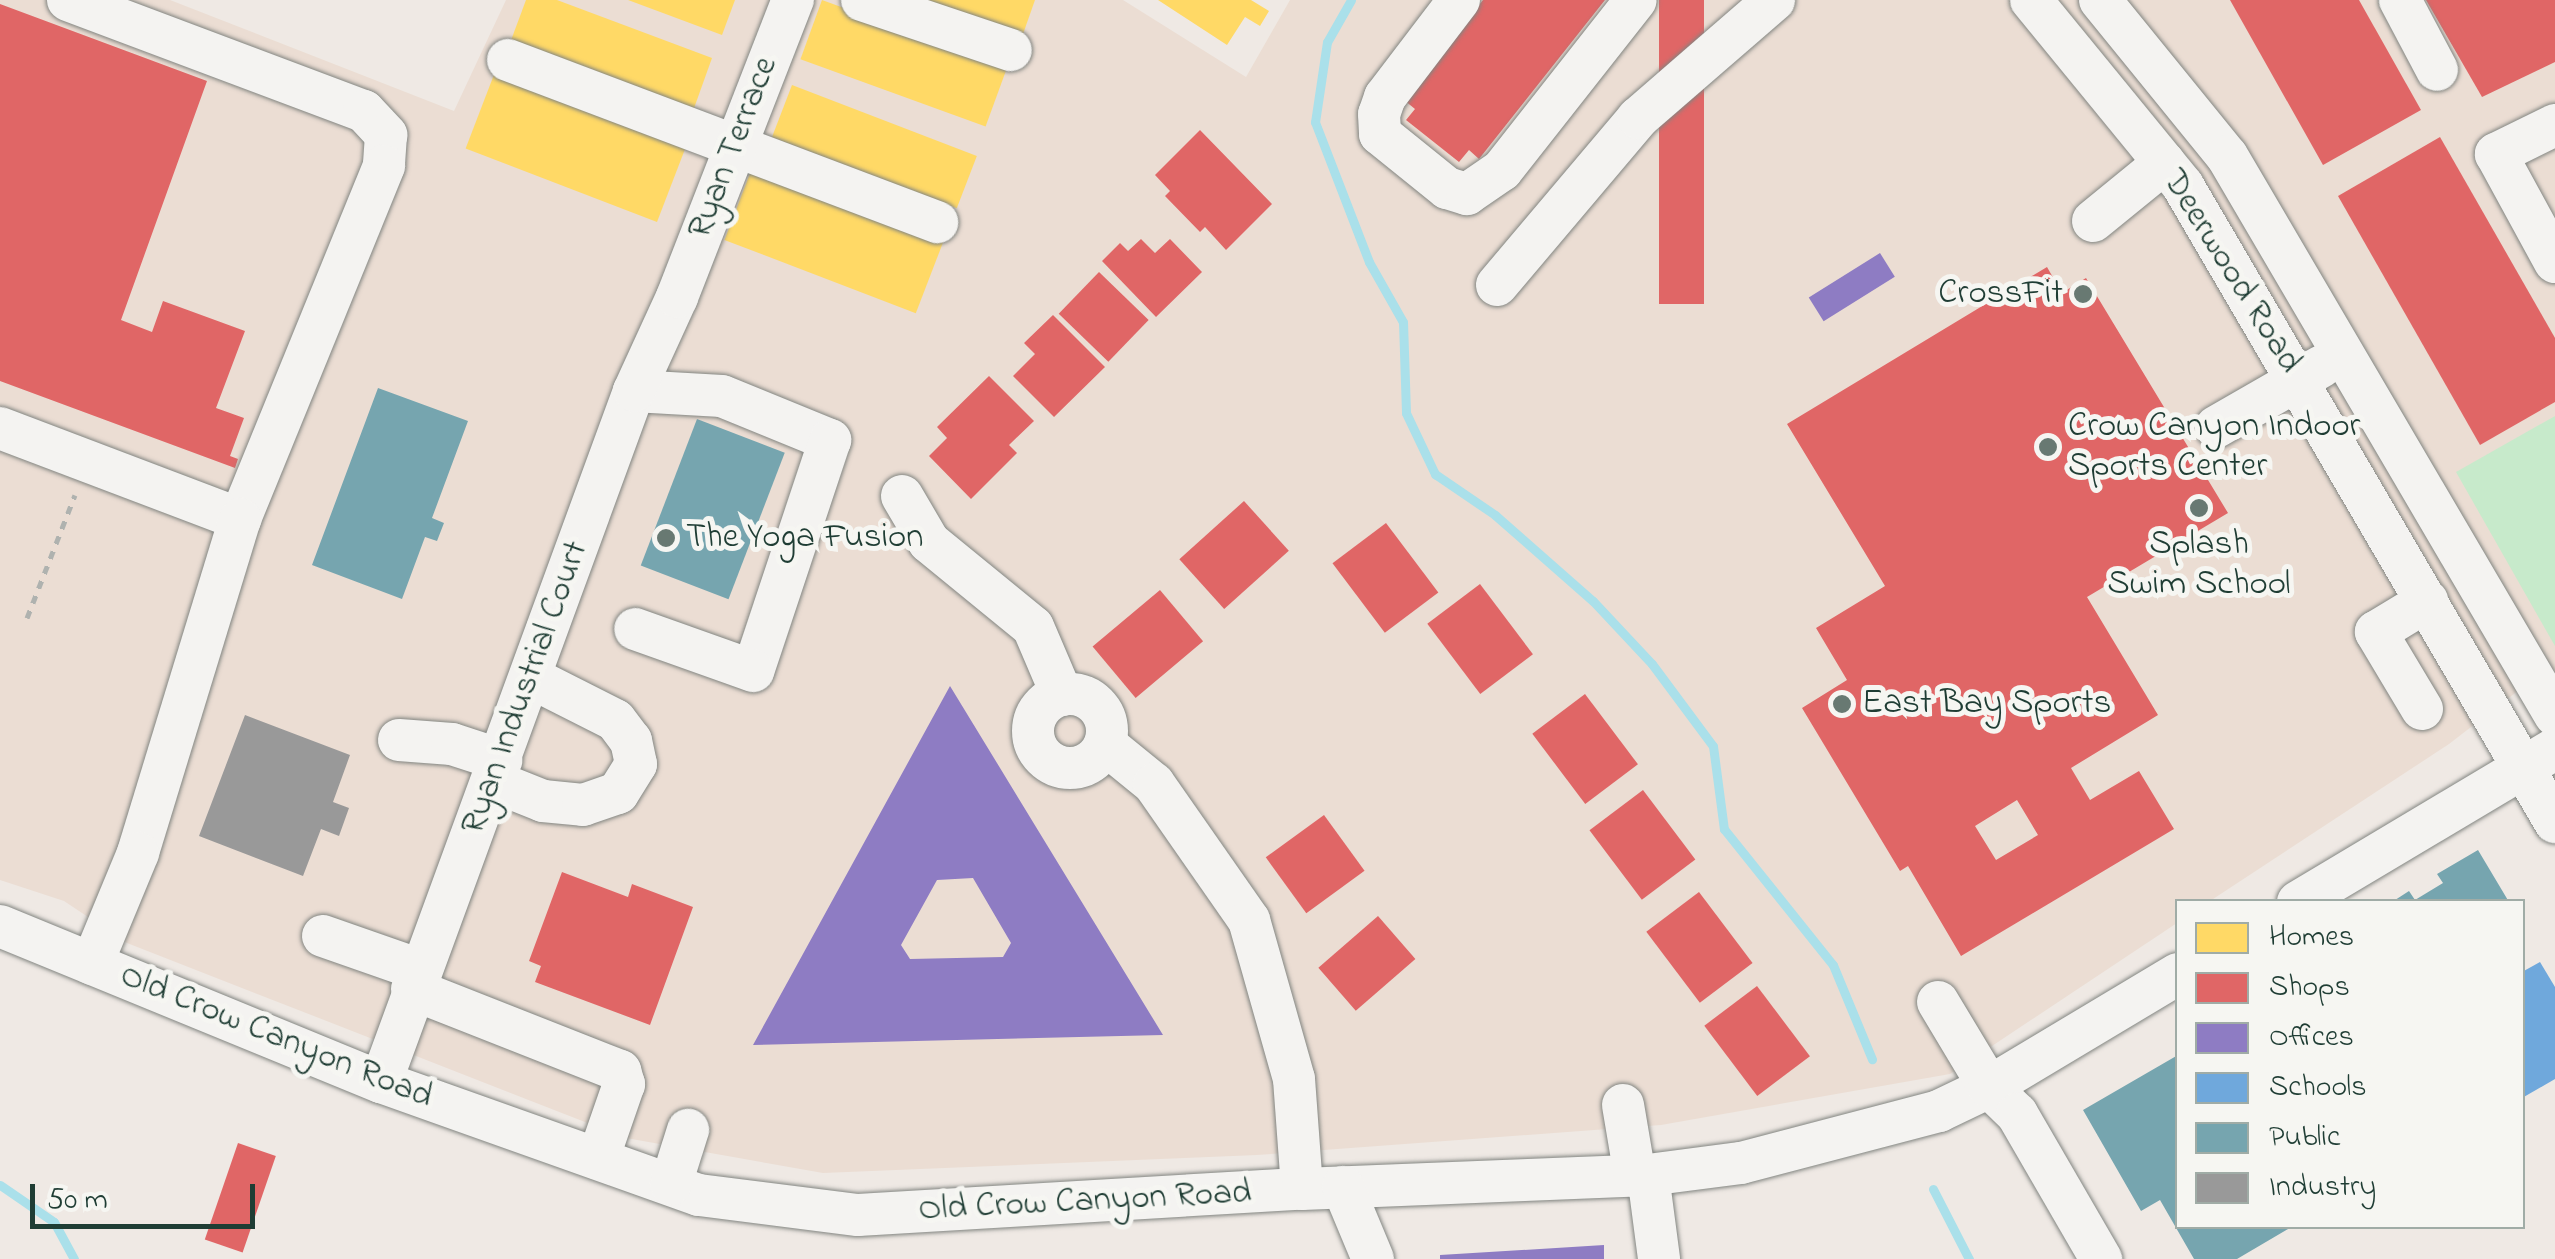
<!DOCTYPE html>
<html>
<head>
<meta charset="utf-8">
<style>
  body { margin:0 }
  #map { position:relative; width:2555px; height:1259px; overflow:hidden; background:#efe9e4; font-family:"Indie Flower",sans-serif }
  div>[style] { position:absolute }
  .built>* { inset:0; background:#ebddd3 }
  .green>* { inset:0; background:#c7eacb }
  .homes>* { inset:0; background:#ffd966; transform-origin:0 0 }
  .shops>* { inset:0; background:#e06666; transform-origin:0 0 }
  .offices>* { inset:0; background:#8e7cc3; transform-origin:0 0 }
  .schools>* { inset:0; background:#6fa8dc }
  .public>* { inset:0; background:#76a5af; transform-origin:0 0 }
  .industry>* { inset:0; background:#999 }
  .stream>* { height:9px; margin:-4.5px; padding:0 4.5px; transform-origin:4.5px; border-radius:4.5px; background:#aae0ea }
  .path>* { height:5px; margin-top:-2.5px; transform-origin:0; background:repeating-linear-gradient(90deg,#afb2af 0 8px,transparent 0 16px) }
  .roads { filter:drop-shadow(0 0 2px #828581) drop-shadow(0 0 2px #828581) }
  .minor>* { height:42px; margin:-21px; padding:0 21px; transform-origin:21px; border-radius:21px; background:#f4f3f1 }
  .minor>.ring { margin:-21px; padding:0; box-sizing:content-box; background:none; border:42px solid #f4f3f1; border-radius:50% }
  .dots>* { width:28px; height:28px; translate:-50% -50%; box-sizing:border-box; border:5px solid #f6f6f2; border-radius:50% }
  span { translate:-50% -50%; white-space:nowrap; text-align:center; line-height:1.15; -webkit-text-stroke:10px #f6f6f2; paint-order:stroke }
  .street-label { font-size:35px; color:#1f3d34 }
  .poi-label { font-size:35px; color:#1f3d34 }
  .right { translate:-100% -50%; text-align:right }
  .left { translate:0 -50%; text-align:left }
  .legend { position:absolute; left:2175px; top:899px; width:350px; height:330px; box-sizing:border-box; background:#f6f6f2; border:2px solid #a0aca6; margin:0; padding:12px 18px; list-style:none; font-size:30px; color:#1f3d34 }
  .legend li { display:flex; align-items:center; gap:20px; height:50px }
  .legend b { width:50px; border:2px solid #a0aca6 }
  .scale { position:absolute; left:30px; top:1184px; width:225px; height:45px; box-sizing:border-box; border:5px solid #1f3d34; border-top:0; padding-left:12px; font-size:30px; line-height:35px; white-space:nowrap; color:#1f3d34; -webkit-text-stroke:8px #f6f6f2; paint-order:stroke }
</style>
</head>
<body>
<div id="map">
  <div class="built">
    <i style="clip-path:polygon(0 0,170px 0,454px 111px,506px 0,1123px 0,1246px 77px,1290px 0,2555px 0,2555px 673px,2519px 690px,2449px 744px,2210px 901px,2178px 902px,2177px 923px,1950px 1074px,1661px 1125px,1257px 1155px,823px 1173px,626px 1138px,127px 943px,64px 901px,0 880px)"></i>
  </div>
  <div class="green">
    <i style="clip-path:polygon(2555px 416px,2555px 646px,2456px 472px)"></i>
  </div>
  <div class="homes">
    <i style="clip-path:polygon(526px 0,557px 0,712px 58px,693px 111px,510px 43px)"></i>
    <i style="clip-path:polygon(628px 0,735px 0,722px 35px)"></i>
    <i style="left:822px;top:0;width:197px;height:63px;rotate:20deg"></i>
    <i style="clip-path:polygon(927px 0,1035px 0,1023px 34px)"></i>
    <i style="clip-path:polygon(1158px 0,1251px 0,1269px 11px,1260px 26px,1245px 17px,1227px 45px)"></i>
    <i style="left:495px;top:72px;width:205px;height:82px;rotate:21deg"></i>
    <i style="left:792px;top:85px;width:198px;height:56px;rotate:21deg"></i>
    <i style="left:752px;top:168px;width:205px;height:77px;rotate:21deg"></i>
  </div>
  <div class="shops">
    <i style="clip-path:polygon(1483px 0,1605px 0,1479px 159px,1469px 150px,1459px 162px,1406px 120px,1415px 109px,1404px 100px)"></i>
    <i style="left:1659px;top:0;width:45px;height:304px"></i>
    <i style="clip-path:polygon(2230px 0,2359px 0,2421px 110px,2323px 165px)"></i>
    <i style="clip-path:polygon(2426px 0,2555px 0,2555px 62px,2482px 97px)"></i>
    <i style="clip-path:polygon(0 4px,207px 81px,121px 320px,152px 332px,163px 301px,245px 331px,216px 408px,244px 418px,230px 456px,238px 459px,235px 468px,0 381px)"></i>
    <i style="clip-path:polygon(1200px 130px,1272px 204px,1226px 250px,1205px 227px,1200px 232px,1165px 196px,1170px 191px,1155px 175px)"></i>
    <i style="clip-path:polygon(2440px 137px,2555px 338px,2555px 402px,2480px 445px,2338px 196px)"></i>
    <i style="clip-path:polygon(1141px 239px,1155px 253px,1170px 239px,1202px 272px,1156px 317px,1102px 261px,1120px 243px,1128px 251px)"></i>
    <i style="clip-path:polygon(evenodd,2047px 267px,2062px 293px,2086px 278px,2228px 513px,2087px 597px,2158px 715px,2071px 768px,2090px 800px,2139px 771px,2174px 829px,1961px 956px,1908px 866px,1900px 871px,1802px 708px,1847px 680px,1816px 628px,1885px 586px,1787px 424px,2047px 267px,2017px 800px,2038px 835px,1996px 860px,1975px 826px,2017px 800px)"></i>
    <i style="left:1099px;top:272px;width:69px;height:58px;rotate:44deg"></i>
    <i style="clip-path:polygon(1053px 315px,1105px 367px,1054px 417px,1013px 376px,1035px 354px,1024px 343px)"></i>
    <i style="clip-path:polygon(989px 376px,1034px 421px,1009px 445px,1017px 453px,971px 499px,929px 456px,947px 438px,937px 427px)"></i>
    <i style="left:1244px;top:501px;width:67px;height:87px;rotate:48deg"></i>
    <i style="left:1386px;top:523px;width:87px;height:67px;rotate:53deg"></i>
    <i style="left:1480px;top:584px;width:88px;height:66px;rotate:53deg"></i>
    <i style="left:1160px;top:590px;width:67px;height:88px;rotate:50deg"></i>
    <i style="left:1585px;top:694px;width:88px;height:66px;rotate:53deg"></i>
    <i style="left:1643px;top:790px;width:87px;height:67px;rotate:53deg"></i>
    <i style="left:1324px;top:815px;width:69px;height:72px;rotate:54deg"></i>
    <i style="clip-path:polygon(562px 872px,628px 897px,632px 884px,693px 907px,650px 1025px,535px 982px,541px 966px,529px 961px)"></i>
    <i style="left:1699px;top:892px;width:89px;height:66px;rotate:53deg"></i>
    <i style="left:1378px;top:916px;width:57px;height:79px;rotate:49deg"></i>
    <i style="left:1757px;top:986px;width:88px;height:66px;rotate:53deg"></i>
    <i style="left:238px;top:1143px;width:40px;height:102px;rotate:19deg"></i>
  </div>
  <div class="offices">
    <i style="left:1880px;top:253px;width:28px;height:84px;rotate:58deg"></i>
    <i style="clip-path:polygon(evenodd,950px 686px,1163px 1035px,753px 1045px,950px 686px,973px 878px,1011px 943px,1003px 957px,910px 959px,901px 945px,937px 880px,973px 878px)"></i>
    <i style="clip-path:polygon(1604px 1245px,1604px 1259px,1440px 1259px,1440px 1255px)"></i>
  </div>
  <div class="schools">
    <i style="clip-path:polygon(2540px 962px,2555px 987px,2555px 1079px,2522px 1098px,2522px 972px)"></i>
  </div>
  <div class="public">
    <i style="clip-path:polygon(378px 388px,468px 421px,432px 518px,444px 523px,437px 541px,425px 537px,402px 599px,312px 565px)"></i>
    <i style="left:697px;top:419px;width:94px;height:157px;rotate:21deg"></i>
    <i style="clip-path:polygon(2478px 850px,2509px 902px,2392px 902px,2409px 891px,2415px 900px,2443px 883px,2437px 874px)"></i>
    <i style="clip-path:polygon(2178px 1055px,2178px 1226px,2293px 1226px,2237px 1259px,2194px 1259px,2160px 1200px,2141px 1211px,2083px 1110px)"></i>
  </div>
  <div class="industry">
    <i style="clip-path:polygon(245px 715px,350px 755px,333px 802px,349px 808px,339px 836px,321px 829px,303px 876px,199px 836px)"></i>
  </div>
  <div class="stream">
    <i style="left:1351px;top:0;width:48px;rotate:119.7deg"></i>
    <i style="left:1327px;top:42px;width:81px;rotate:98.5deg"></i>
    <i style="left:1315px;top:122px;width:150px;rotate:68.9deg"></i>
    <i style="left:1369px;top:262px;width:69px;rotate:60.5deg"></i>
    <i style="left:1403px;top:322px;width:91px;rotate:88.1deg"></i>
    <i style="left:1406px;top:413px;width:68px;rotate:64.6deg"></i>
    <i style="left:1435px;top:474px;width:73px;rotate:34.3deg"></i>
    <i style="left:1495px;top:515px;width:130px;rotate:41.3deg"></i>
    <i style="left:1593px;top:601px;width:86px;rotate:46.9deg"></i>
    <i style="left:1652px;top:664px;width:102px;rotate:53.4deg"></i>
    <i style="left:1713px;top:746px;width:84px;rotate:82.5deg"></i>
    <i style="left:1724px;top:829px;width:174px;rotate:51.3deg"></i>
    <i style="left:1833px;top:965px;width:102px;rotate:67.5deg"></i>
    <i style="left:0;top:1185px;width:65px;rotate:34.4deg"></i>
    <i style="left:54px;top:1222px;width:42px;rotate:61.6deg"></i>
    <i style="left:1933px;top:1189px;width:79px;rotate:62.8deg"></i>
  </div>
  <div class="path">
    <i style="left:27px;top:618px;width:132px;rotate:-68.7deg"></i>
  </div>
  <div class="roads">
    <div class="minor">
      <i style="left:68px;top:0;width:316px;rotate:20.6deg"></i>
      <i style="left:364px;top:111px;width:33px;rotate:47deg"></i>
      <i style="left:386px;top:135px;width:31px;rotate:94deg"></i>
      <i style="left:384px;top:166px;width:381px;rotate:112.2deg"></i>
      <i style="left:862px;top:0;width:157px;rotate:18.6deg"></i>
      <i style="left:1459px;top:0;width:122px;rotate:127.3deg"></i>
      <i style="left:1385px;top:97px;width:18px;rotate:109deg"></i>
      <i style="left:1379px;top:114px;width:20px;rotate:87deg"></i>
      <i style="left:1380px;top:134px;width:86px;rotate:38.9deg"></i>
      <i style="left:1447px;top:188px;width:21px;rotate:17deg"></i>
      <i style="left:1467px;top:194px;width:42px;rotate:-34.4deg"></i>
      <i style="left:1502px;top:170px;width:216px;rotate:-51.8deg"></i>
      <i style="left:2031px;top:0;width:240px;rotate:50.7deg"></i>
      <i style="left:2183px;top:186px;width:737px;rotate:59.68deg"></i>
      <i style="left:2100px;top:0;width:201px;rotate:50.9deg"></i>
      <i style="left:2227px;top:156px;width:648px;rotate:59.6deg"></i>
      <i style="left:2400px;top:0;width:79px;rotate:62.1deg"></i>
      <i style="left:508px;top:60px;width:459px;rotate:20.7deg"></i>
      <i style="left:2555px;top:125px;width:66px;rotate:153.8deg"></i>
      <i style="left:2496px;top:154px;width:123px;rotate:61.4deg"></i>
      <i style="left:2093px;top:221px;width:92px;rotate:-39.2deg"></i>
      <i style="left:1497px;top:285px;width:219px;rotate:-49.8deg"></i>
      <i style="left:1638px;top:118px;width:180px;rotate:-40.9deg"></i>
      <i style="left:634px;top:391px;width:88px;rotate:3.3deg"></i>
      <i style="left:722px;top:396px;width:117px;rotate:22.2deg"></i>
      <i style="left:830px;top:440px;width:243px;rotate:108.4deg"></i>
      <i style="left:753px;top:671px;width:125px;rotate:-160.4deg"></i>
      <i style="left:2216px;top:427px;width:122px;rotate:-29.9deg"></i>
      <i style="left:0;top:428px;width:257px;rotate:20.8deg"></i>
      <i style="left:240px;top:519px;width:349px;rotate:107deg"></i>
      <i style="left:138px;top:853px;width:120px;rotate:112.5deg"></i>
      <i style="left:902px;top:496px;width:53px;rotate:59.6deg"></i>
      <i style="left:929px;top:542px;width:134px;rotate:39.3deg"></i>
      <i style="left:1033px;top:627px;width:74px;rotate:66.9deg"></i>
      <i class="ring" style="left:1033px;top:694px;width:32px;height:32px"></i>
      <i style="left:2422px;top:709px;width:90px;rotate:-120.9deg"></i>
      <i style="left:2376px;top:632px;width:60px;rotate:-31.3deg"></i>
      <i style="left:399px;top:740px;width:53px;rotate:4.3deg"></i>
      <i style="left:452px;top:744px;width:52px;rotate:18.1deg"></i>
      <i style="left:1105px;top:744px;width:63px;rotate:39.2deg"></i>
      <i style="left:1154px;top:784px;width:166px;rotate:55.1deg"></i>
      <i style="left:1249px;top:920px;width:165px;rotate:74.2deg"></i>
      <i style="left:1294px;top:1079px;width:110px;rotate:85.8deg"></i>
      <i style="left:493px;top:781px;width:54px;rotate:21.8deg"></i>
      <i style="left:543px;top:801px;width:40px;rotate:5.7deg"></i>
      <i style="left:583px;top:805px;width:37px;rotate:-19deg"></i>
      <i style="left:618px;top:793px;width:34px;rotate:-58deg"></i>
      <i style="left:636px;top:764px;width:24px;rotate:-102deg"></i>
      <i style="left:631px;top:741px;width:26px;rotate:-127deg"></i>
      <i style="left:615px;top:720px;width:93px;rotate:-153.2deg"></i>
      <i style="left:2298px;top:902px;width:299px;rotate:-30.8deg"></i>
      <i style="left:0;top:926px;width:412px;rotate:22.3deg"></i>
      <i style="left:381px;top:1082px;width:337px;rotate:19.6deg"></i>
      <i style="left:699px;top:1195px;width:160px;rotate:7.2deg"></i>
      <i style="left:858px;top:1215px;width:445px;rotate:-3.4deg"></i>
      <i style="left:1302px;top:1189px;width:346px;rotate:-2.3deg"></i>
      <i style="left:1648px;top:1175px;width:94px;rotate:-7.4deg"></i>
      <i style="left:1741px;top:1163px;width:205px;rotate:-14.7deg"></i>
      <i style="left:1939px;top:1111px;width:55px;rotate:-25.6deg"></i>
      <i style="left:1989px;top:1087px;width:220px;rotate:-30.9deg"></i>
      <i style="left:323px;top:936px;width:103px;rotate:19.3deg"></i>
      <i style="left:412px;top:989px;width:224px;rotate:21.5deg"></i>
      <i style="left:620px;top:1071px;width:14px;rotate:73deg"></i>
      <i style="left:624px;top:1084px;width:79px;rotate:109.1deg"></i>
      <i style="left:1938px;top:1002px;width:99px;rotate:59deg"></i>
      <i style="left:1989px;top:1087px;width:39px;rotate:44deg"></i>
      <i style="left:2017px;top:1114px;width:168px;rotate:59.9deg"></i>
      <i style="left:381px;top:1082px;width:736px;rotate:-69.89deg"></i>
      <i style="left:634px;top:391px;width:103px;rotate:-65.4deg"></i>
      <i style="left:677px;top:297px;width:319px;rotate:-68.7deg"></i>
      <i style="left:1623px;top:1105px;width:72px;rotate:80.4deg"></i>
      <i style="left:1648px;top:1175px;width:85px;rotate:82.5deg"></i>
      <i style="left:671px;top:1184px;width:57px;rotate:-72.5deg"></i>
      <i style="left:1343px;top:1187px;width:78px;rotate:67.4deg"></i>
    </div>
  </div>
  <div class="dots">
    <i style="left:2083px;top:294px;background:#687972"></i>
    <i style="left:2048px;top:447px;background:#687972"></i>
    <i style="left:2199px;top:508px;background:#687972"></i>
    <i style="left:666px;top:538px;background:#687972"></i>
    <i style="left:1842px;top:704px;background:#687972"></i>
  </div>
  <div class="street-label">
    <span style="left:734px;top:148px;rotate:-69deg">Ryan Terrace</span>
    <span style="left:2231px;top:272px;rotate:58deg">Deerwood Road</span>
    <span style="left:526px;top:688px;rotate:-70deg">Ryan Industrial Court</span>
    <span style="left:276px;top:1037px;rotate:22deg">Old Crow Canyon Road</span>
    <span style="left:1085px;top:1202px;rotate:-3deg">Old Crow Canyon Road</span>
  </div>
  <div class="poi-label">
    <span class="right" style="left:2063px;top:294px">CrossFit</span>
    <span class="left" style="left:2068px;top:447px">Crow Canyon Indoor<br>Sports Center</span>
    <span class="left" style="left:686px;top:538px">The Yoga Fusion</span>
    <span style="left:2199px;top:565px">Splash<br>Swim School</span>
    <span class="left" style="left:1862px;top:704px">East Bay Sports</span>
  </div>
  <ul class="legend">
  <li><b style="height:28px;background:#ffd966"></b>Homes</li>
  <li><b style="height:28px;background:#e06666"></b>Shops</li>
  <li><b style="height:28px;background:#8e7cc3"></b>Offices</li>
  <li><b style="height:28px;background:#6fa8dc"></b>Schools</li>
  <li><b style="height:28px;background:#76a5af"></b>Public</li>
  <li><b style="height:28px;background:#999"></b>Industry</li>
  </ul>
  <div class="scale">50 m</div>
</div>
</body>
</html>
